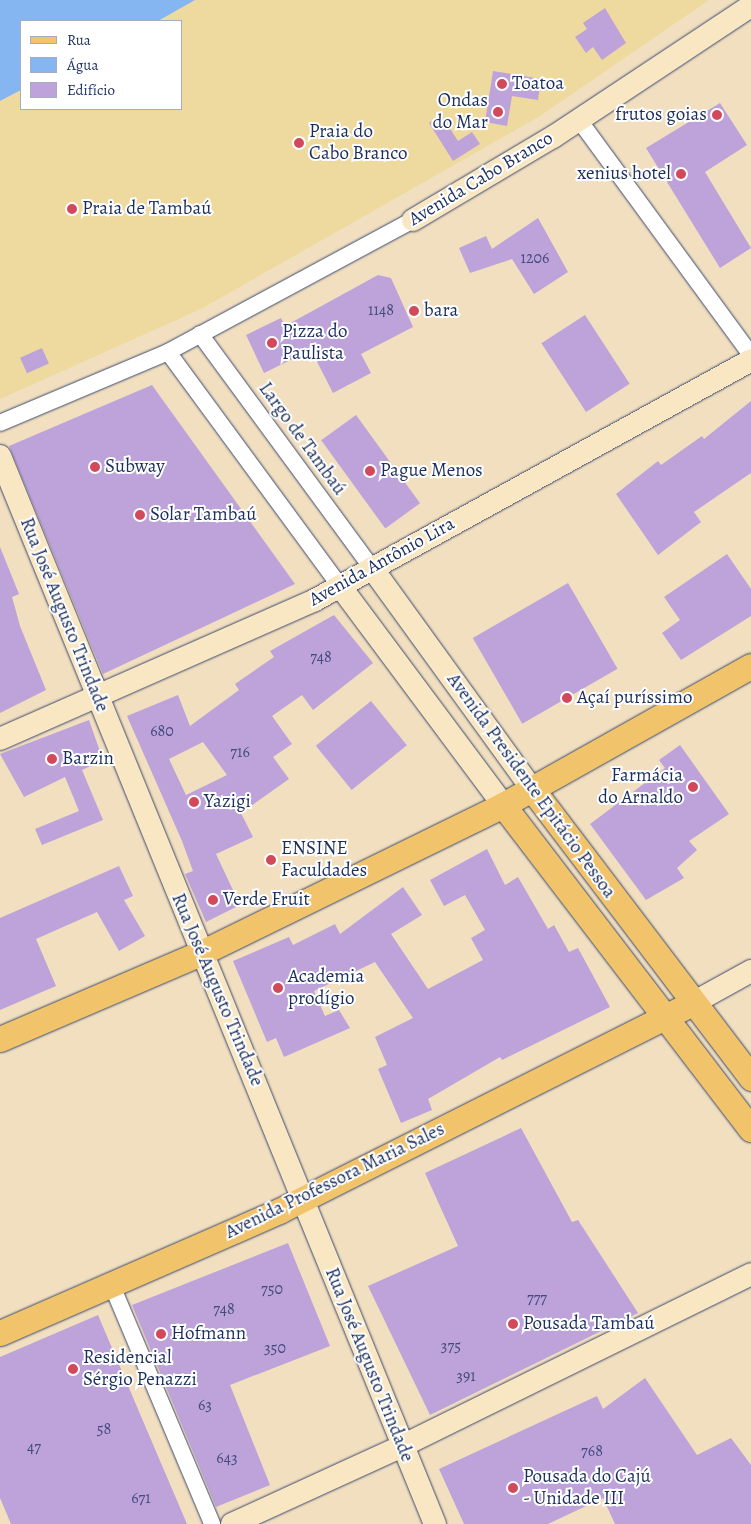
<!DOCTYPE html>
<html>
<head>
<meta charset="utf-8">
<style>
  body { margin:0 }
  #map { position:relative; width:751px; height:1524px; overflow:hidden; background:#f1dfc0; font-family:Alegreya,serif }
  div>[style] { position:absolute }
  .sand>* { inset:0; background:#eeda9e }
  .water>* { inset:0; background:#85b6f1 }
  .building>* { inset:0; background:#bda3da; transform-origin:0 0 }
  .roads { filter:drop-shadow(0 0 1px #3b496d) drop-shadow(0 0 1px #3b496d) }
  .street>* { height:16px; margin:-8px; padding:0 8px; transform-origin:8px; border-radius:8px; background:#fff }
  .secondary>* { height:22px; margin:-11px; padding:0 11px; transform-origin:11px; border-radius:11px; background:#f9e7c3 }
  .primary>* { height:25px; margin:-12.5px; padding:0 12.5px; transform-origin:12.5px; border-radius:12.5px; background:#f1c36a }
  .dots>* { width:14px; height:14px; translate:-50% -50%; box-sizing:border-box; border:2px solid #fff; border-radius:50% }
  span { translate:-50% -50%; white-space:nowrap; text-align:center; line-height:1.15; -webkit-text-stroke:4px #fff; paint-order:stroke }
  .number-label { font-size:16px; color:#444c7d }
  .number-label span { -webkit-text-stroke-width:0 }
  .poi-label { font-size:19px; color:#1b2f5e }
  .left { translate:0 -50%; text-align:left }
  .right { translate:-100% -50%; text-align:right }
  .street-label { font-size:19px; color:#1b2f5e }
  .legend { position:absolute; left:20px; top:20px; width:162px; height:90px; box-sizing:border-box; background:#fff; border:1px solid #a4acbf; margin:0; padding:6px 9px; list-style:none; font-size:15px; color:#1b2f5e }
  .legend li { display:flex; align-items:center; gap:10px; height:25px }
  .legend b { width:25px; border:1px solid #a4acbf }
</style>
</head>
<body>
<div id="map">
  <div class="sand">
    <i style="clip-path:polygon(195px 0,709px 0,540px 116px,201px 309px,0 399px,0 101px,21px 90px,21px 109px,181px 109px,181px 21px,158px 21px)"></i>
  </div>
  <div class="water">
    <i style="clip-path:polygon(0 0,195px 0,158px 21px,21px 21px,21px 90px,0 101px)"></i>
  </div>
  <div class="building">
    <i style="clip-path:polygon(605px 8px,626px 43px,602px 60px,593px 47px,586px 53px,575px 37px,587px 29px,583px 23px)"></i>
    <i style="clip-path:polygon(493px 71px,541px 79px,538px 100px,512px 96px,507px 126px,485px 122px)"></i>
    <i style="clip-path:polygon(720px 103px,747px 145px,705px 172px,751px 248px,720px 268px,646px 148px)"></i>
    <i style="clip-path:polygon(441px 115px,458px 141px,472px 132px,480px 144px,453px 161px,429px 123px)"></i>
    <i style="clip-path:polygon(538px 218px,568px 272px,534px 294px,512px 259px,470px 273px,459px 248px,486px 236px,492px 249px)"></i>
    <i style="clip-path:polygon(378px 275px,391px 278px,413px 327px,361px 354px,371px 373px,333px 393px,311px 350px,264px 373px,246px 335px,281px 318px,285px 326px)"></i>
    <i style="left:585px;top:315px;width:82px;height:52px;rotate:57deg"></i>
    <i style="left:42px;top:348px;width:17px;height:24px;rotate:66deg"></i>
    <i style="clip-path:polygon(152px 385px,295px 584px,103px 674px,9px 446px)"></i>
    <i style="clip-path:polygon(751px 401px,751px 473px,694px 512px,701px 522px,658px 555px,616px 494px,658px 461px,661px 465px,702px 436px,704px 439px)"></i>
    <i style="left:356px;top:415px;width:109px;height:43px;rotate:54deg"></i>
    <i style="clip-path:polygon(0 547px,19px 594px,12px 597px,20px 626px,46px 690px,0 713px)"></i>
    <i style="clip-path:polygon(727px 554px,751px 589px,751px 616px,681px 660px,662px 633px,680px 620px,664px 597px)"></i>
    <i style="left:568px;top:583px;width:99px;height:110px;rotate:60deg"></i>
    <i style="clip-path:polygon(evenodd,334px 615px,373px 663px,313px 710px,302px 695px,272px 716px,292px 744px,273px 757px,289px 779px,241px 813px,253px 837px,216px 854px,240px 905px,206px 922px,185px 874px,193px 871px,182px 841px,127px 716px,178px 695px,190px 726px,239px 690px,235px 684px,274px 657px,270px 651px,334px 615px,203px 742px,227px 775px,186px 795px,169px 759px,203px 742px)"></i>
    <i style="left:371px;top:701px;width:57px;height:71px;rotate:51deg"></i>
    <i style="clip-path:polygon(89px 720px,103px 760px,82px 770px,103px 820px,42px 845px,35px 829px,79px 811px,65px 777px,24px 797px,0 754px)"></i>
    <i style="clip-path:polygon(680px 745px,729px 814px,689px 841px,697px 850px,677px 868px,684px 878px,646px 900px,590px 824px,665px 768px,659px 760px)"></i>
    <i style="clip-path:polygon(487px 849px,505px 885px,518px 877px,548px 929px,554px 925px,569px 952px,578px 948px,610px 1007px,502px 1060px,500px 1057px,428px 1099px,432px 1110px,401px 1123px,378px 1069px,387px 1065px,375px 1037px,413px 1018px,375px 962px,314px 991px,325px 1016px,339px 1010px,350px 1028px,284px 1057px,276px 1038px,267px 1042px,233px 961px,289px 937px,293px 945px,335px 924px,340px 934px,403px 887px,422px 915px,391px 934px,428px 989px,483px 960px,471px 938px,485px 930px,465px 895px,444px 906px,430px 880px)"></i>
    <i style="clip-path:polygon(119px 866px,133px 896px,124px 900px,145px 936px,119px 951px,97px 912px,36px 939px,56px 986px,0 1010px,0 918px)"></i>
    <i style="clip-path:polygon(521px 1128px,572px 1222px,578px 1220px,638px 1313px,430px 1415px,368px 1286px,458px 1246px,425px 1173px)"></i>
    <i style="clip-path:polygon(288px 1243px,330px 1346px,230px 1385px,270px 1485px,216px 1507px,132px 1305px)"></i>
    <i style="clip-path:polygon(98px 1315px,143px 1421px,187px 1524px,11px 1524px,6px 1512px,0 1498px,0 1357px)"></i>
    <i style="clip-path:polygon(645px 1378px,697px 1455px,731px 1438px,751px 1465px,751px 1524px,615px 1524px,603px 1498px,548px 1524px,464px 1524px,439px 1469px,597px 1396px,603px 1409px)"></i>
  </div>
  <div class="roads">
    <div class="street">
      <i style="left:579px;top:120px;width:291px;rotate:53.8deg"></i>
      <i style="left:200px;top:334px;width:290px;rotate:53.7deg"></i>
      <i style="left:168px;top:352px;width:290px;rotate:53.7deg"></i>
      <i style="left:0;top:423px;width:182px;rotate:-22.9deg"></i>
      <i style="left:168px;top:352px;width:278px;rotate:-28.3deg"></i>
      <i style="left:113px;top:1288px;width:256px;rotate:67.2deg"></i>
    </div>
    <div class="secondary">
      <i style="left:413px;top:220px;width:163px;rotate:-30.7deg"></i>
      <i style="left:553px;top:137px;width:237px;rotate:-33.5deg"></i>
      <i style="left:0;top:456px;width:1153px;rotate:67.84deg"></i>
      <i style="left:372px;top:568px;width:273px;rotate:54.1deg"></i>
      <i style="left:340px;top:586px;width:273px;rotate:53.3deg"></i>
      <i style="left:0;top:739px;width:344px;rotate:-23.8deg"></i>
      <i style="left:315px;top:600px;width:498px;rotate:-28.8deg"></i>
      <i style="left:693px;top:1003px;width:66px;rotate:-28.9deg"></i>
      <i style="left:232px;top:1524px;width:187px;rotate:-24.6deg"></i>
      <i style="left:402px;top:1446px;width:389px;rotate:-26.2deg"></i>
    </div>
    <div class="primary">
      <i style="left:532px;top:789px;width:363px;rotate:52.8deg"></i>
      <i style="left:503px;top:805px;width:408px;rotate:52.6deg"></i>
      <i style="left:0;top:1039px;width:219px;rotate:-23.2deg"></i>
      <i style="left:201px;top:953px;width:336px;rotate:-26.1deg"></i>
      <i style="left:503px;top:805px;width:284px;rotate:-29.3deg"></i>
      <i style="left:0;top:1333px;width:305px;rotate:-23.6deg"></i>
      <i style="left:279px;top:1211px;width:463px;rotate:-26.7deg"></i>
    </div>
  </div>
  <div class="dots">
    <i style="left:502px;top:84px;background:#d1495b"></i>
    <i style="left:498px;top:112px;background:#d1495b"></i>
    <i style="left:717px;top:115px;background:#d1495b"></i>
    <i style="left:299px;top:143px;background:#d1495b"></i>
    <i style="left:681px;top:174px;background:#d1495b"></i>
    <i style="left:72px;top:209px;background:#d1495b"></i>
    <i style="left:414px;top:311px;background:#d1495b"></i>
    <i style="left:272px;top:343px;background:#d1495b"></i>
    <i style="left:95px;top:467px;background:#d1495b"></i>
    <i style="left:370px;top:471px;background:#d1495b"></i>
    <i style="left:140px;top:515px;background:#d1495b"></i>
    <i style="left:567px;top:698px;background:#d1495b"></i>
    <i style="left:52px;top:759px;background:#d1495b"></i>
    <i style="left:693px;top:787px;background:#d1495b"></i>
    <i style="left:194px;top:802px;background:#d1495b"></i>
    <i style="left:271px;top:860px;background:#d1495b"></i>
    <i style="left:213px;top:900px;background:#d1495b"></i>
    <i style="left:278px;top:988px;background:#d1495b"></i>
    <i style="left:513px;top:1324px;background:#d1495b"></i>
    <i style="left:161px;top:1334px;background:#d1495b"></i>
    <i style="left:73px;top:1369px;background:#d1495b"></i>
    <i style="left:513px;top:1488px;background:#d1495b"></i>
  </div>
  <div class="number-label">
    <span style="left:535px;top:258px">1206</span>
    <span style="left:381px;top:310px">1148</span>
    <span style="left:321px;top:657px">748</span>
    <span style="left:162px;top:731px">680</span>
    <span style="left:240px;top:752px">716</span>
    <span style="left:272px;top:1289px">750</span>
    <span style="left:537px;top:1298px">777</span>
    <span style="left:224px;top:1309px">748</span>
    <span style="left:451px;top:1346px">375</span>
    <span style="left:275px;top:1348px">350</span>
    <span style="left:466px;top:1376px">391</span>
    <span style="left:205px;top:1405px">63</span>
    <span style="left:104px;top:1429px">58</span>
    <span style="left:34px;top:1447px">47</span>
    <span style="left:592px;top:1451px">768</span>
    <span style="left:227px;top:1458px">643</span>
    <span style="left:141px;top:1498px">671</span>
  </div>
  <div class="poi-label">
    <span class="left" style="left:512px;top:84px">Toatoa</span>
    <span class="right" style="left:488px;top:112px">Ondas<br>do Mar</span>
    <span class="right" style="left:707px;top:115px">frutos goias</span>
    <span class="left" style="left:309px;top:143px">Praia do<br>Cabo Branco</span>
    <span class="right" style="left:671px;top:174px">xenius hotel</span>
    <span class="left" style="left:82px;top:209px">Praia de Tambaú</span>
    <span class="left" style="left:424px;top:311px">bara</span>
    <span class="left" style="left:282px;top:343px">Pizza do<br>Paulista</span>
    <span class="left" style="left:105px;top:467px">Subway</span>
    <span class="left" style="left:380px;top:471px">Pague Menos</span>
    <span class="left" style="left:150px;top:515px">Solar Tambaú</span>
    <span class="left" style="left:577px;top:698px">Açaí puríssimo</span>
    <span class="left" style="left:62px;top:759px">Barzin</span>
    <span class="right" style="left:683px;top:787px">Farmácia<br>do Arnaldo</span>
    <span class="left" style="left:204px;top:802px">Yazigi</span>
    <span class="left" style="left:281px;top:860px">ENSINE<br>Faculdades</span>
    <span class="left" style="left:223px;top:900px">Verde Fruit</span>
    <span class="left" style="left:288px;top:988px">Academia<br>prodígio</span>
    <span class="left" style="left:523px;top:1324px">Pousada Tambaú</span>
    <span class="left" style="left:171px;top:1334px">Hofmann</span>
    <span class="left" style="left:83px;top:1369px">Residencial<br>Sérgio Penazzi</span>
    <span class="left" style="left:523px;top:1488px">Pousada do Cajú<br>- Unidade III</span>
  </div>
  <div class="street-label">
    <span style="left:481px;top:179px;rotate:-31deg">Avenida Cabo Branco</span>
    <span style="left:302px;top:439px;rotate:54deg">Largo de Tambaú</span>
    <span style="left:382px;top:562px;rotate:-29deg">Avenida Antônio Lira</span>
    <span style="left:64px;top:615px;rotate:68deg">Rua José Augusto Trindade</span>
    <span style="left:531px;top:786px;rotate:54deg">Avenida Presidente Epitácio Pessoa</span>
    <span style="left:217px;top:990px;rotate:67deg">Rua José Augusto Trindade</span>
    <span style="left:335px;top:1181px;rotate:-26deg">Avenida Professora Maria Sales</span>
    <span style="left:369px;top:1365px;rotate:68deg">Rua José Augusto Trindade</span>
  </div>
  <ul class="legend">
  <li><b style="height:6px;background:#f1c36a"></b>Rua</li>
  <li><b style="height:14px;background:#85b6f1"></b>Água</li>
  <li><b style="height:14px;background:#bda3da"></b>Edifício</li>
  </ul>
</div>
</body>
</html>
